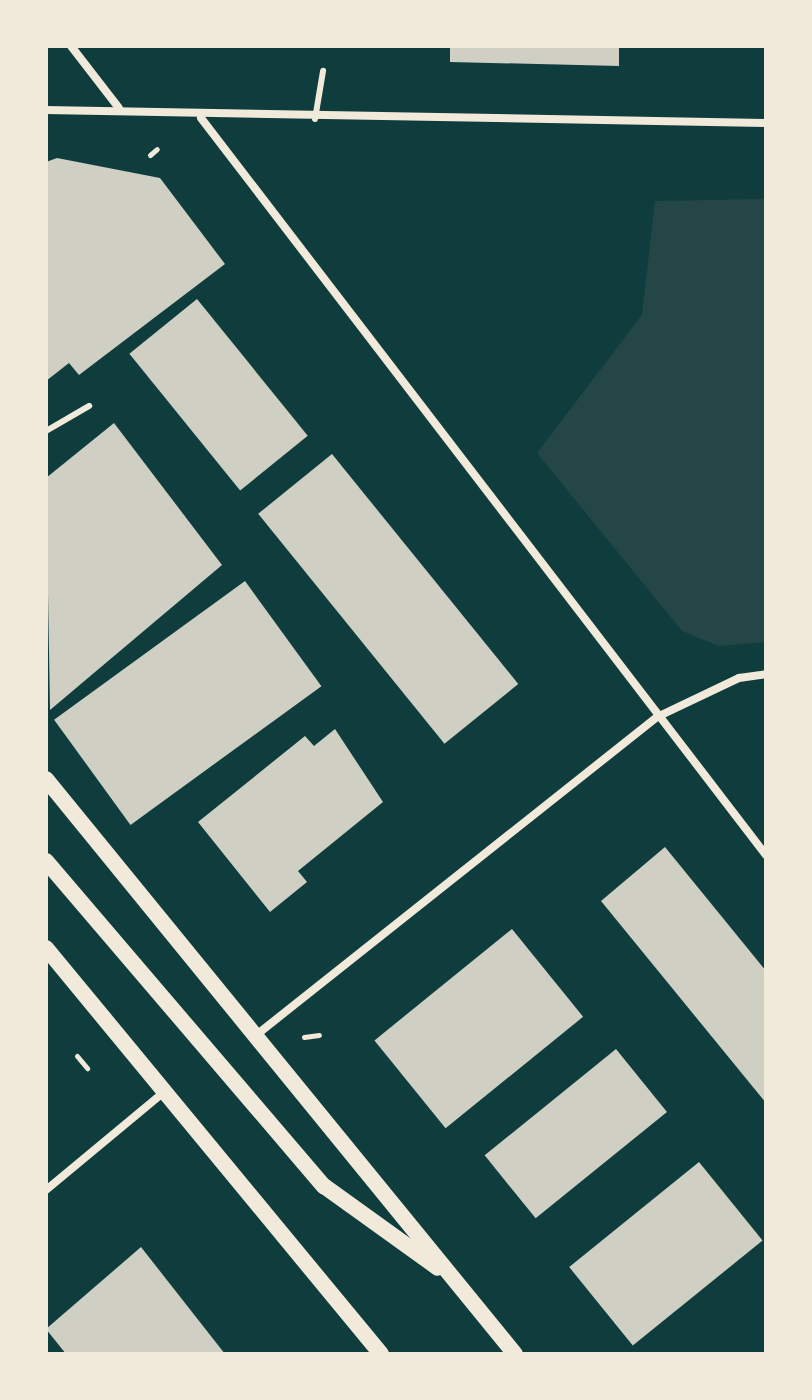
<!DOCTYPE html>
<html>
<head>
<meta charset="utf-8">
<style>
  body { margin:0 }
  #map { position:relative; width:812px; height:1400px; overflow:hidden; background:#0f3d3e; font-family:Montserrat,sans-serif }
  div>[style] { position:absolute }
  .green>* { inset:0; background:#244646 }
  .building>* { inset:0; background:#cfcfc3; transform-origin:0 0 }
  .path>* { height:5px; margin:-2.5px; padding:0 2.5px; transform-origin:2.5px; border-radius:2.5px; background:#f1e9da }
  .service>* { height:6px; margin:-3px; padding:0 3px; transform-origin:3px; border-radius:3px; background:#f1e9da }
  .minor>* { height:8px; margin:-4px; padding:0 4px; transform-origin:4px; border-radius:4px; background:#f1e9da }
  .secondary>* { height:16px; margin:-8px; padding:0 8px; transform-origin:8px; border-radius:8px; background:#f1e9da }
  span { translate:-50% -50%; white-space:nowrap; text-align:center; line-height:1.15; -webkit-text-stroke:6px #f1e9da; paint-order:stroke }
  .frame { position:absolute; inset:0; border:48px solid #f1e9da; pointer-events:none }
</style>
</head>
<body>
<div id="map">
  <div class="green">
    <i style="clip-path:polygon(766px 199px,766px 642px,719px 646px,682px 631px,537px 453px,642px 315px,655px 201px)"></i>
  </div>
  <div class="building">
    <i style="clip-path:polygon(450px 46px,619px 46px,619px 66px,450px 62px)"></i>
    <i style="clip-path:polygon(57px 158px,160px 178px,225px 264px,79px 375px,69px 363px,46px 381px,46px 162px)"></i>
    <i style="left:197px;top:299px;width:176px;height:87px;rotate:51deg"></i>
    <i style="clip-path:polygon(114px 423px,222px 565px,50px 710px,46px 478px)"></i>
    <i style="left:332px;top:454px;width:296px;height:95px;rotate:51deg"></i>
    <i style="left:245px;top:581px;width:130px;height:236px;rotate:54deg"></i>
    <i style="clip-path:polygon(335px 729px,383px 802px,298px 871px,307px 882px,270px 912px,198px 822px,305px 736px,314px 746px)"></i>
    <i style="clip-path:polygon(665px 847px,766px 971px,766px 1103px,601px 901px)"></i>
    <i style="left:512px;top:929px;width:113px;height:177px;rotate:51deg"></i>
    <i style="left:616px;top:1049px;width:81px;height:169px;rotate:51deg"></i>
    <i style="left:699px;top:1162px;width:101px;height:167px;rotate:51deg"></i>
    <i style="clip-path:polygon(141px 1247px,225px 1354px,66px 1354px,46px 1329px)"></i>
  </div>
  <div class="path">
    <i style="left:150px;top:155px;width:9px;rotate:-41deg"></i>
    <i style="left:304px;top:1037px;width:15px;rotate:-8deg"></i>
    <i style="left:77px;top:1056px;width:16px;rotate:50deg"></i>
  </div>
  <div class="service">
    <i style="left:315px;top:119px;width:49px;rotate:-80.5deg"></i>
    <i style="left:46px;top:431px;width:50px;rotate:-30.2deg"></i>
  </div>
  <div class="minor">
    <i style="left:71px;top:46px;width:78px;rotate:52.3deg"></i>
    <i style="left:46px;top:110px;width:720px;rotate:1.03deg"></i>
    <i style="left:201px;top:118px;width:929px;rotate:52.53deg"></i>
    <i style="left:255px;top:1036px;width:513px;rotate:-38.43deg"></i>
    <i style="left:657px;top:717px;width:91px;rotate:-25.4deg"></i>
    <i style="left:739px;top:678px;width:27px;rotate:-8deg"></i>
    <i style="left:46px;top:1190px;width:153px;rotate:-39.7deg"></i>
  </div>
  <div class="secondary">
    <i style="left:46px;top:779px;width:742px;rotate:50.8deg"></i>
    <i style="left:46px;top:861px;width:428px;rotate:49.5deg"></i>
    <i style="left:324px;top:1186px;width:140px;rotate:35.7deg"></i>
    <i style="left:46px;top:948px;width:526px;rotate:50.47deg"></i>
  </div>
  <div class="frame"></div>
</div>
</body>
</html>
